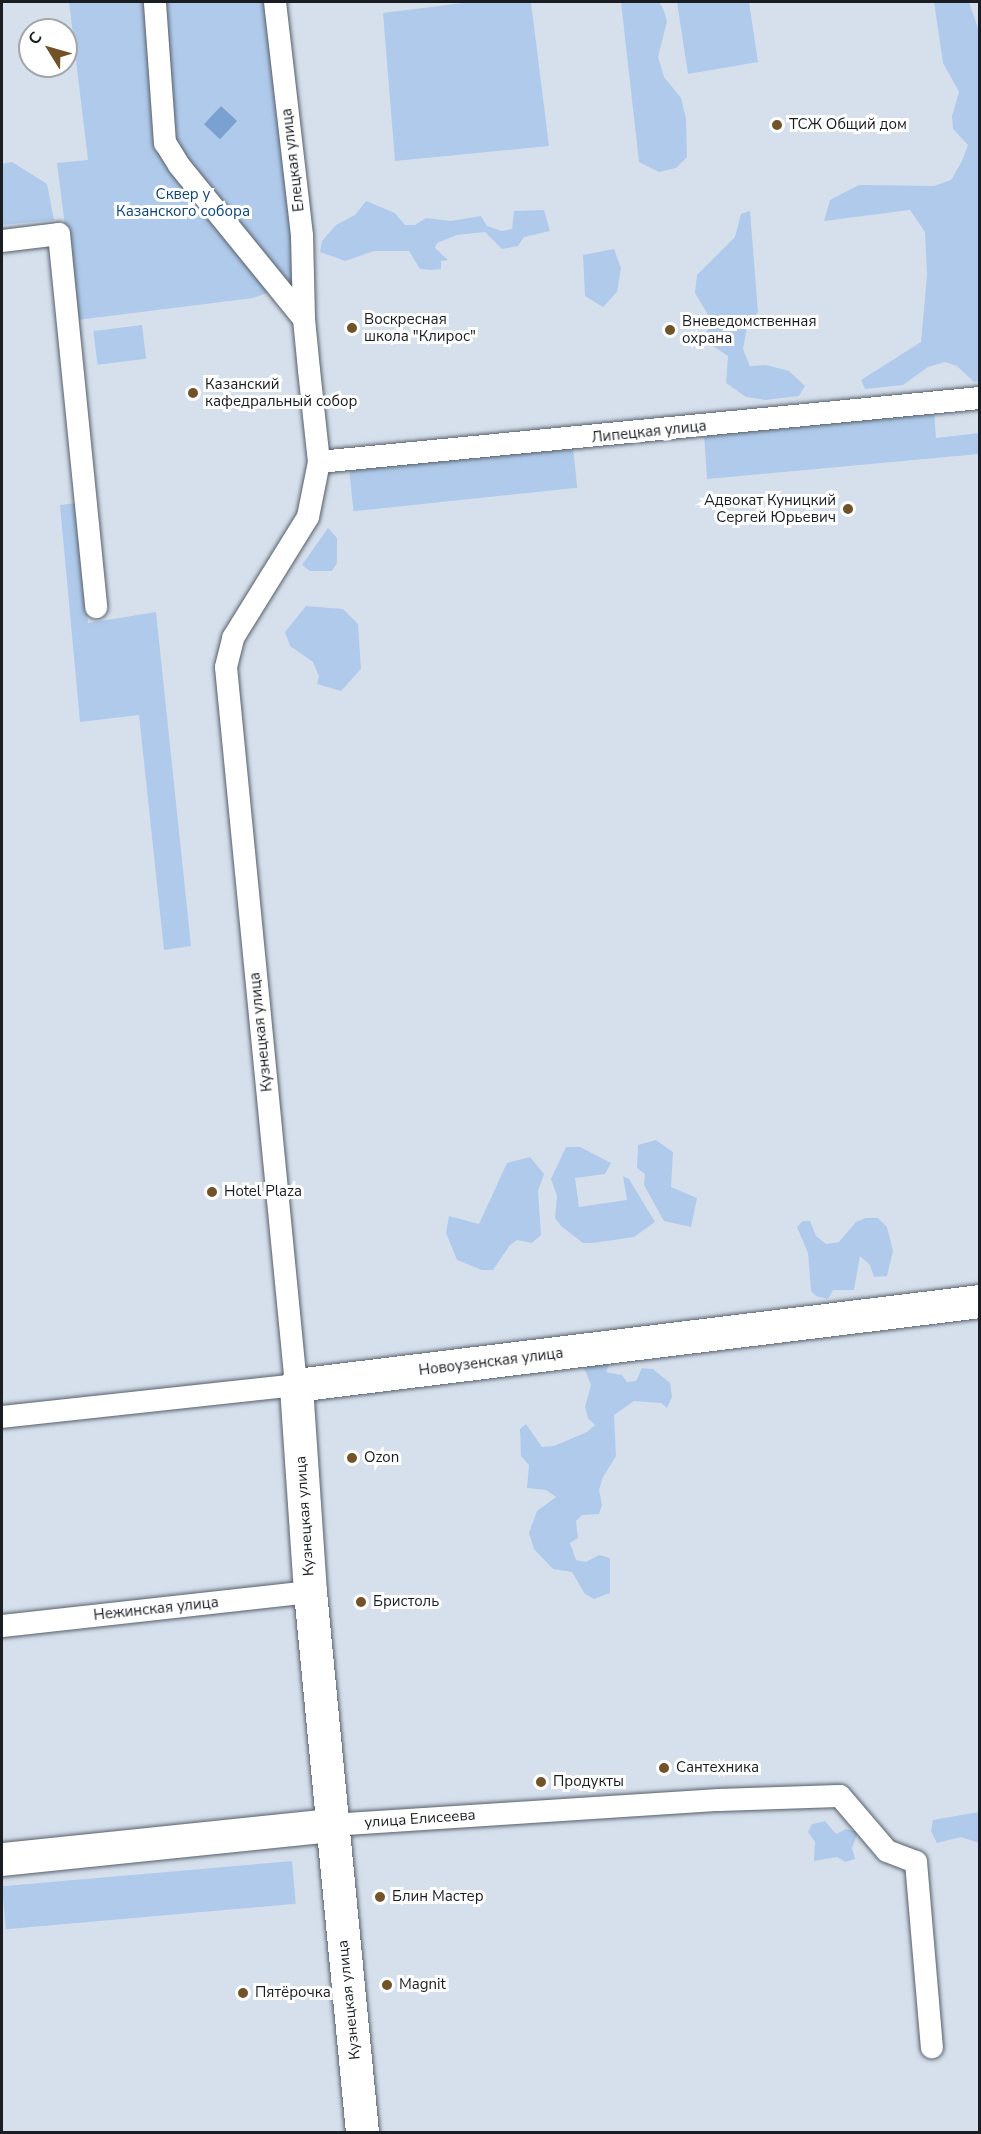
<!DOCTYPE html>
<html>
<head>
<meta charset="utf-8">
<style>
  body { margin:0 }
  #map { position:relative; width:981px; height:2134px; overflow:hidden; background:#d6e0ed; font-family:"Nunito Sans",sans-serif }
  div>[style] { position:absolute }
  .green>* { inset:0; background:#b0caeb; transform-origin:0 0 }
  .water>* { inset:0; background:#7ba1d0; transform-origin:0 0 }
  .roads { filter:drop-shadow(0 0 2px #565f6a) drop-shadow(0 0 2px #565f6a) }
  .street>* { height:22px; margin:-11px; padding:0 11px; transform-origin:11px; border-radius:11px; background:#fff }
  .secondary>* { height:33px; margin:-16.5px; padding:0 16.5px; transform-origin:16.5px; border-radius:16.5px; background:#fff }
  .tram>* { height:1.5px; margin:-0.75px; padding:0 0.75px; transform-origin:0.75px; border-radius:0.75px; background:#3e4449 }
  .dots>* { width:16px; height:16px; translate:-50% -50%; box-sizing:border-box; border:3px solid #fff; border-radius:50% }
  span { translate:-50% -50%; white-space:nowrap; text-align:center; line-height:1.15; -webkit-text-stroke:6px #fff; paint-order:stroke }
  .poi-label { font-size:15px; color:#1a1e22 }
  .left { translate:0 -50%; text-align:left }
  .right { translate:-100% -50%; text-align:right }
  .street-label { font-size:15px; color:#1a1e22 }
  .park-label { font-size:15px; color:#0d447c }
  .frame { position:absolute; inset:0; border:3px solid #1a1e22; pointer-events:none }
  .north { position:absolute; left:18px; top:18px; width:60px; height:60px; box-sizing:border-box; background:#fff; border:2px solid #a3a5a7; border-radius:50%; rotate:307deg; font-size:16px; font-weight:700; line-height:24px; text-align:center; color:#1a1e22 }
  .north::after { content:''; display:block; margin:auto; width:21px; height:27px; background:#725328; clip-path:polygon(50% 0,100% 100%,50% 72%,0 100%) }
</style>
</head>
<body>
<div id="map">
  <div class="green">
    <i style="clip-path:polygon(69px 2px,265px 2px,297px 282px,253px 298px,77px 320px,57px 163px,88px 160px)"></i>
    <i style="clip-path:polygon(471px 2px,531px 2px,549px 146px,395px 161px,383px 13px)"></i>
    <i style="clip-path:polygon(621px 2px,659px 2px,663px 8px,667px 21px,658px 57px,664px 77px,681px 98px,686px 119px,687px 157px,676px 168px,659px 172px,639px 162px)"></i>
    <i style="clip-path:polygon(677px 2px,749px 2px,758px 62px,688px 74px)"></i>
    <i style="clip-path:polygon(934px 2px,969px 2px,979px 31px,979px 381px,974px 382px,957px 366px,945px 362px,928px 367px,903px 385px,865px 389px,861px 380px,921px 342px,927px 275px,925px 232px,910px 210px,824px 221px,830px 200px,859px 185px,934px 186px,951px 180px,962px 161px,968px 145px,953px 129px,952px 116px,959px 92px,943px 63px)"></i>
    <i style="clip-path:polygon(12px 162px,47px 184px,54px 220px,2px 225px,2px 164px)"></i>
    <i style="clip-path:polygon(366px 201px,395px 213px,405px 225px,415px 225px,426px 218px,451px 221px,481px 216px,487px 226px,502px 231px,512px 229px,514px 211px,544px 210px,550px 231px,524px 237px,518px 246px,502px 249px,485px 232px,457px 235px,437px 243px,435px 248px,448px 260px,441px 261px,441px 269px,432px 270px,420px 269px,409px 251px,374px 251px,345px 261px,320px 252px,322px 241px,336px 225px,355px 215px)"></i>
    <i style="clip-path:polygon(750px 211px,758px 312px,747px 327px,743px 349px,750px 366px,766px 365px,789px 371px,805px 386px,799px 396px,765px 400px,746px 397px,726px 383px,728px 356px,710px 344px,707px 334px,710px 318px,695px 293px,697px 275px,735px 237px,741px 214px)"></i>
    <i style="clip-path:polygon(614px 249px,621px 268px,617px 292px,603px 307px,585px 296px,583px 255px)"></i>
    <i style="left:142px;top:325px;width:34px;height:49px;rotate:83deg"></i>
    <i style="clip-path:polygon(934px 412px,936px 438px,979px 433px,979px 454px,707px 479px,704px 433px)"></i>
    <i style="left:573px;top:447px;width:41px;height:225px;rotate:84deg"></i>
    <i style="clip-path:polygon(76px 503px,88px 623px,156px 612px,191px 946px,164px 950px,139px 715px,80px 722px,60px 505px)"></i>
    <i style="clip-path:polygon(328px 528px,337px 538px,337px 563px,332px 571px,310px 571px,302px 565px)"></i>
    <i style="clip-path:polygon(306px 606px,343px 609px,358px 624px,361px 669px,341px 691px,317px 684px,319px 676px,313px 662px,290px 646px,285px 632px)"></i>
    <i style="clip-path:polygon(656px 1140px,673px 1152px,671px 1187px,697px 1198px,691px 1227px,664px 1221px,644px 1185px,645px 1174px,637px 1168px,638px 1145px)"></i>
    <i style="clip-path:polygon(566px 1147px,580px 1147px,611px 1163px,605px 1174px,575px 1178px,579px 1207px,627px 1200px,623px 1176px,629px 1179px,655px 1222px,634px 1237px,593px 1243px,583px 1243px,561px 1226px,555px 1218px,557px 1196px,551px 1179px)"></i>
    <i style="clip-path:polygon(530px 1157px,544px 1174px,538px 1191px,541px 1235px,532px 1243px,517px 1240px,510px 1245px,493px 1270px,482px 1270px,457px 1260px,446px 1233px,449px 1216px,479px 1224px,507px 1163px)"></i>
    <i style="clip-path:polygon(866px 1218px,878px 1218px,887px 1227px,893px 1251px,887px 1276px,874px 1277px,870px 1265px,860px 1256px,854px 1290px,833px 1290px,828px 1299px,816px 1296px,811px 1291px,808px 1253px,797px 1227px,803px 1221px,810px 1221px,816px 1236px,826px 1244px,839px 1242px,856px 1222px)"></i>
    <i style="clip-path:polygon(598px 1355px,610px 1363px,606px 1372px,622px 1375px,627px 1382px,636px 1381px,642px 1368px,653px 1369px,670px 1383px,672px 1397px,667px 1408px,661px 1403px,634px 1401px,614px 1415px,616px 1456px,603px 1477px,599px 1490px,602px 1505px,599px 1514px,582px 1515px,576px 1521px,578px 1538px,570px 1543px,576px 1560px,586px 1562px,599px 1555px,610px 1558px,610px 1593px,594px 1599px,585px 1594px,572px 1572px,553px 1569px,534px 1549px,529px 1533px,537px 1511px,556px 1497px,546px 1490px,527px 1488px,529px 1465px,521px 1456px,520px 1429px,526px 1424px,542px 1447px,554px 1446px,587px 1432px,595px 1425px,588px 1418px,585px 1407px,591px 1385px,582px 1363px)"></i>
    <i style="clip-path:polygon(979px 1812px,979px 1843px,961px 1837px,937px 1843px,931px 1831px,933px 1820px)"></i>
    <i style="clip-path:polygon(825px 1821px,836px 1834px,846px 1829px,858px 1832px,852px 1848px,855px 1859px,845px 1862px,837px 1857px,814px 1861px,815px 1842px,808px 1832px,812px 1824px)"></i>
    <i style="left:292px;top:1861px;width:43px;height:291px;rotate:85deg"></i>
  </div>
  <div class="water">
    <i style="left:221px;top:106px;width:22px;height:25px;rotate:43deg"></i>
  </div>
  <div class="roads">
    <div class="street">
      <i style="left:275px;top:2px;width:236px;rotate:83.4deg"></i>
      <i style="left:302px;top:236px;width:83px;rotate:88.6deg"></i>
      <i style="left:2px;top:241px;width:57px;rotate:-7deg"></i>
      <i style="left:59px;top:234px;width:375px;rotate:84.3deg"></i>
      <i style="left:319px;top:462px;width:664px;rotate:-5.53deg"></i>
      <i style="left:2px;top:1417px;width:296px;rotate:-6.2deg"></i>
      <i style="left:296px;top:1385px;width:721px;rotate:-95.57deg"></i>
      <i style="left:226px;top:667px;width:30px;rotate:-76deg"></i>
      <i style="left:233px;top:638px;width:142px;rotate:-58.2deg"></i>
      <i style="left:308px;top:517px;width:56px;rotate:-78.7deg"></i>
      <i style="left:319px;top:462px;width:93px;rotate:-96.2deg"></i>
      <i style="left:309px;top:370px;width:51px;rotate:-95.6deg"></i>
      <i style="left:304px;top:319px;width:198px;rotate:-129.1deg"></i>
      <i style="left:179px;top:165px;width:26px;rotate:-122deg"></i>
      <i style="left:165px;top:143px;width:141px;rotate:-94.1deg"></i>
      <i style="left:2px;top:1626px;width:310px;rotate:-6.3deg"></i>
      <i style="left:331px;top:1825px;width:389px;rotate:-3.7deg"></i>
      <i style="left:719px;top:1800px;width:121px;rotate:-1.9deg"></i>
      <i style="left:840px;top:1796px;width:72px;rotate:49.5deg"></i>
      <i style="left:887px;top:1851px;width:31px;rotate:21deg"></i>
      <i style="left:916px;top:1862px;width:186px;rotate:85.1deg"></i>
    </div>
    <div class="secondary">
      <i style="left:2px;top:1859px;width:331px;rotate:-5.9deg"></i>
      <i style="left:362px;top:2132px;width:542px;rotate:-95.5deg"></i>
      <i style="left:310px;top:1592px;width:207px;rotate:-93.9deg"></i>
      <i style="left:296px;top:1385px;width:689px;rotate:-7deg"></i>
    </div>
  </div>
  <div class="tram">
    <i style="left:979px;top:2px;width:2px;rotate:63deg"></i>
  </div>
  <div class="dots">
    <i style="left:777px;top:125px;background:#725328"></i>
    <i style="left:352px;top:328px;background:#725328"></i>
    <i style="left:670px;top:330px;background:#725328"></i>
    <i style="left:193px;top:393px;background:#725328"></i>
    <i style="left:848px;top:509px;background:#725328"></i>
    <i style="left:212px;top:1192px;background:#725328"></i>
    <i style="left:352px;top:1458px;background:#725328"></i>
    <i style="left:361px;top:1602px;background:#725328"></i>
    <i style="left:664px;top:1768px;background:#725328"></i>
    <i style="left:541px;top:1782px;background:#725328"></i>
    <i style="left:380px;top:1897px;background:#725328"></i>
    <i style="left:387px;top:1985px;background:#725328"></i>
    <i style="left:243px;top:1993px;background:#725328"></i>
  </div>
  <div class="poi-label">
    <span class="left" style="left:789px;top:125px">ТСЖ Общий дом</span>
    <span class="left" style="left:364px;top:328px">Воскресная<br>школа "Клирос"</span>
    <span class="left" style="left:682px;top:330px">Вневедомственная<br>охрана</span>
    <span class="left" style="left:205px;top:393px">Казанский<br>кафедральный собор</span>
    <span class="right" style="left:836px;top:509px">Адвокат Куницкий<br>Сергей Юрьевич</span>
    <span class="left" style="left:224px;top:1192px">Hotel Plaza</span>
    <span class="left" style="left:364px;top:1458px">Ozon</span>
    <span class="left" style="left:373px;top:1602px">Бристоль</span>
    <span class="left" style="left:676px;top:1768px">Сантехника</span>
    <span class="left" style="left:553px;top:1782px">Продукты</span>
    <span class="left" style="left:392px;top:1897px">Блин Мастер</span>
    <span class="left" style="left:399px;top:1985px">Magnit</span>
    <span class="left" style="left:255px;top:1993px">Пятёрочка</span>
  </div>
  <div class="street-label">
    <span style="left:293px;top:160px;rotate:-97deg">Елецкая улица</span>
    <span style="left:649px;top:432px;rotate:-6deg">Липецкая улица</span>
    <span style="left:261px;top:1032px;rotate:-96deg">Кузнецкая улица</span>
    <span style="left:491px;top:1362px;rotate:-7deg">Новоузенская улица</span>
    <span style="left:305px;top:1516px;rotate:-94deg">Кузнецкая улица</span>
    <span style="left:156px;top:1609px;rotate:-6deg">Нежинская улица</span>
    <span style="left:420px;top:1819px;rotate:-4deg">улица Елисеева</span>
    <span style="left:349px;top:2000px;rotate:-96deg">Кузнецкая улица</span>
  </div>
  <div class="park-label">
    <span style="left:183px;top:203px">Сквер у<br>Казанского собора</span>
  </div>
  <div class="frame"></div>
  <div class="north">С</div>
</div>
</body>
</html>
